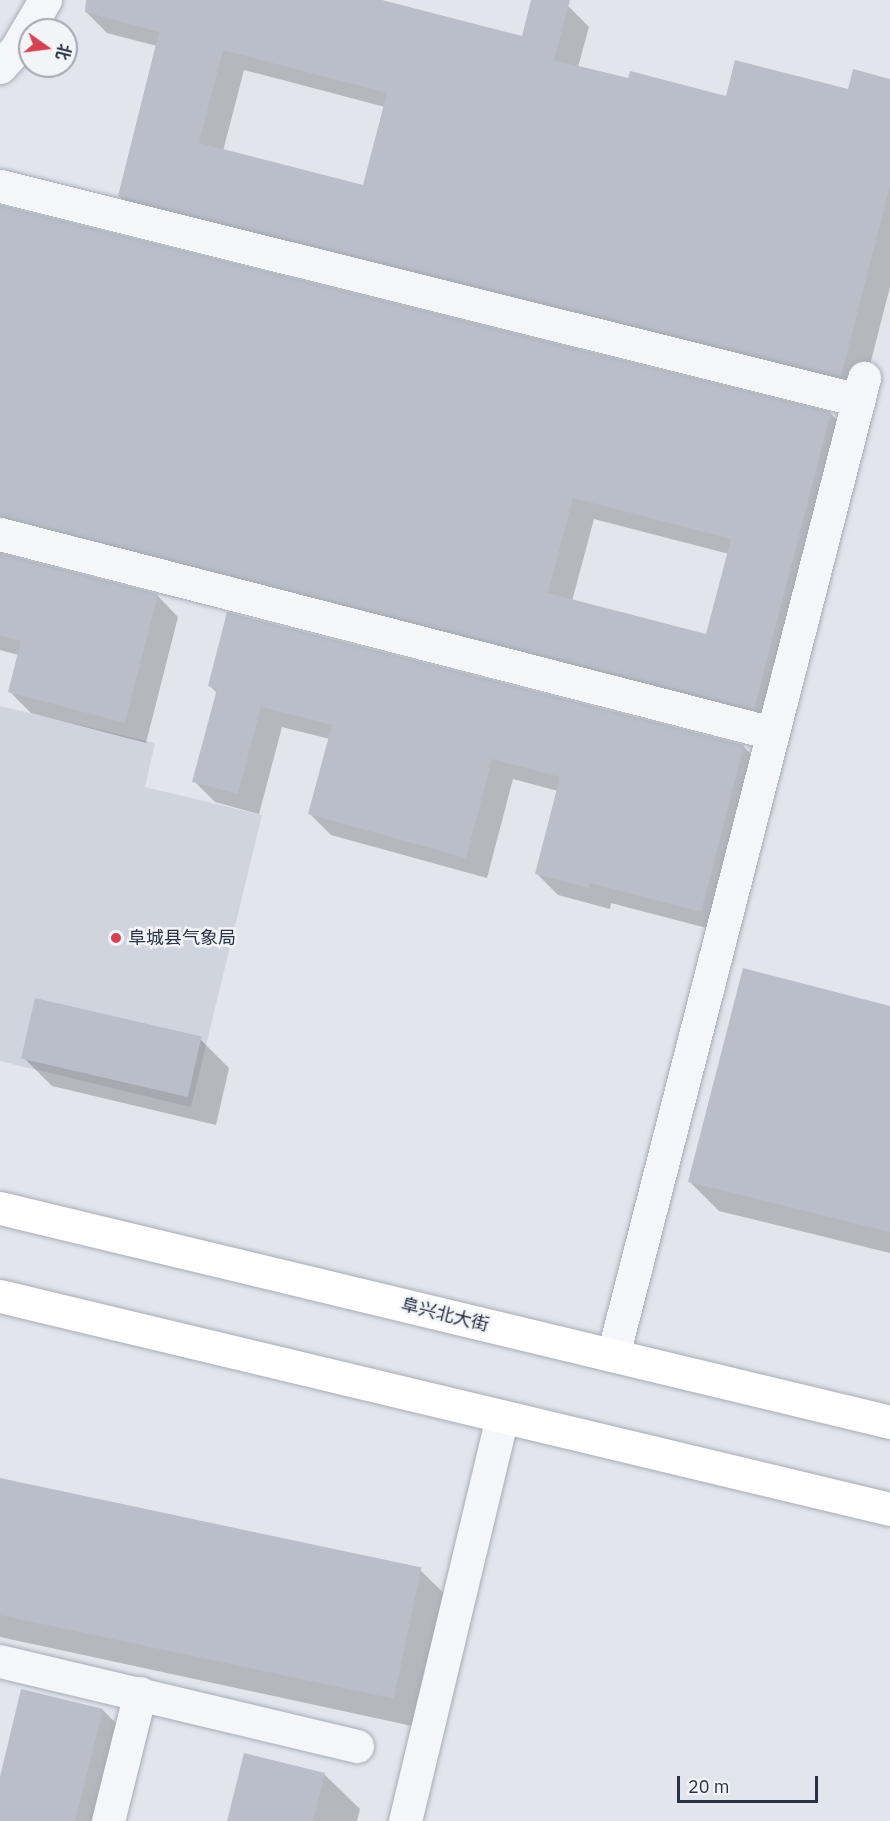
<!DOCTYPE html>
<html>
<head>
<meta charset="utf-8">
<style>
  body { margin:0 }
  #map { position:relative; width:890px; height:1821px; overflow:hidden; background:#e2e5eb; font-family:"IBM Plex Sans","Noto Sans SC",sans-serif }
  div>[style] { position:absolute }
  .built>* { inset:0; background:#d0d4dd }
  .shadow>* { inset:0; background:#0003 }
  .building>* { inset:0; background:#b9bec9; transform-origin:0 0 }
  .roads { filter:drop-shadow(0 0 2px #a7acb6) drop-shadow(0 0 2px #a7acb6) }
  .minor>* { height:33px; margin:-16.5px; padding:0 16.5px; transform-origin:16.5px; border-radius:16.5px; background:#f5f6f9 }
  .major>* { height:33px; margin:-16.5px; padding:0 16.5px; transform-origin:16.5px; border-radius:16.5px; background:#fff }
  .dots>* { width:16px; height:16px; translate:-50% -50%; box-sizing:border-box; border:3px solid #f2f4f8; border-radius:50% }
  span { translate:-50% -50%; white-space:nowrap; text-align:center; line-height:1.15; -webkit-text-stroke:5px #f2f4f8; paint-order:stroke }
  .poi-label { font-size:18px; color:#293244 }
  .left { translate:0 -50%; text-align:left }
  .street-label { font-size:18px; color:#293244 }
  .north { position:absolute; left:18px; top:18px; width:60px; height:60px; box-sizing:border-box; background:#f2f4f8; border:2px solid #a2a6b0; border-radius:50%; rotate:104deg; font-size:16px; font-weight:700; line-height:24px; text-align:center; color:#293244 }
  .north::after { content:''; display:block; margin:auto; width:21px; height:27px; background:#d64151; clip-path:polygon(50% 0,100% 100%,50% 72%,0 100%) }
  .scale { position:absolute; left:677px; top:1776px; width:141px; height:27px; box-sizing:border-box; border:3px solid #293244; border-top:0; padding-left:8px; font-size:18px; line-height:21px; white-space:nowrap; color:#293244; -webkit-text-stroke:4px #f2f4f8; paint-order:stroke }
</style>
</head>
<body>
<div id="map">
  <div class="built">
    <i style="clip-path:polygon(0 706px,155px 743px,145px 787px,262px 815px,191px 1107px,0 1061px)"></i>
  </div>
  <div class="shadow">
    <i style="clip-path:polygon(evenodd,89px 0,363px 0,523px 38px,533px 0,545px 0,568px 6px,589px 27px,578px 67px,629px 80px,727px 98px,849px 91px,890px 80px,890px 287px,862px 396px,140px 217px,119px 196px,157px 46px,107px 33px,86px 12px,89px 0,244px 70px,385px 107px,364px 187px,223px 151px,244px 70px)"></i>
    <i style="clip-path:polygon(evenodd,0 207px,831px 414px,852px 435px,775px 729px,3px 550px,3px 556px,157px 595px,178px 617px,146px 743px,31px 713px,10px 692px,19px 655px,0 650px,0 207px,594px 519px,729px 554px,707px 636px,572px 601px,594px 519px)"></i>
    <i style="clip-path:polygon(228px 614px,744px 747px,765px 768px,722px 932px,611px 903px,610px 909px,558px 895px,537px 874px,558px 791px,513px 779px,487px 878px,331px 835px,310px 814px,330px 739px,282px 727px,259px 814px,215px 802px,194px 781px,217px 693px,210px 686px)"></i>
    <i style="clip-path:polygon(890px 1007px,890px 1253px,719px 1211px,690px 1182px)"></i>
    <i style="clip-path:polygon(200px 1039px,229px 1068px,216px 1125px,52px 1086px,23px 1057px)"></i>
    <i style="clip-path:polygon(0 1479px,420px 1570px,454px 1603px,426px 1729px,0 1637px)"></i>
    <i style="clip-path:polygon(103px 1710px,132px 1740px,112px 1821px,0 1821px,0 1788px)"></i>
    <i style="clip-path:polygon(324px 1774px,360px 1809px,357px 1821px,229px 1821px)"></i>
  </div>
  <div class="building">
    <i style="clip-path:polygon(evenodd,86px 0,382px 0,522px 36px,531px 0,570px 0,554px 60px,628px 78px,630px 71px,726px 96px,735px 60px,848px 89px,853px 69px,890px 79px,890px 186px,841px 376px,118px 196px,159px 32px,85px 12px,86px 0,223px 50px,387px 93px,363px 185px,199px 143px,223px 50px)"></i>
    <i style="clip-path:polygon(evenodd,0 205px,831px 412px,754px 709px,0 516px,0 205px,573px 498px,731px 539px,706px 634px,548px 593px,573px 498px)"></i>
    <i style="clip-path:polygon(0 553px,158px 594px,125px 723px,8px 692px,21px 641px,0 636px)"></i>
    <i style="clip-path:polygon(227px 612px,744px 745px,701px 912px,590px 883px,589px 888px,535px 874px,560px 777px,492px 759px,466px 858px,308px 814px,332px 725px,261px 707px,238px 794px,192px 782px,217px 689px,208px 686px)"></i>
    <i style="clip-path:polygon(743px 968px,890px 1006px,890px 1232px,688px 1182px)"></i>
    <i style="left:35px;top:998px;width:171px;height:62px;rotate:13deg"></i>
    <i style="left:0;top:1478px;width:431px;height:134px;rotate:12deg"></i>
    <i style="clip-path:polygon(21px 1689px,103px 1709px,75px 1821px,0 1821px,0 1777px)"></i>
    <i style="clip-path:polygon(244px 1753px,325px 1773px,313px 1821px,227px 1821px)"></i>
  </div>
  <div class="roads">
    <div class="minor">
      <i style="left:0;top:67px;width:24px;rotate:-48deg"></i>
      <i style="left:16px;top:49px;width:57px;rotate:-59.4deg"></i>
      <i style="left:0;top:186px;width:885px;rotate:13.99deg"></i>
      <i style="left:0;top:534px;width:797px;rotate:14.45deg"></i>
      <i style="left:613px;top:1355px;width:1009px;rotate:-75.59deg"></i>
      <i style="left:0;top:1661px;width:367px;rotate:13.4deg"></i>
      <i style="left:108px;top:1821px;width:132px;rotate:-76deg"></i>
      <i style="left:405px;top:1821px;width:416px;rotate:-76.5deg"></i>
    </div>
    <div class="major">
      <i style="left:0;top:1208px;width:915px;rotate:13.52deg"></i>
      <i style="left:0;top:1296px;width:915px;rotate:13.46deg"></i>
    </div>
  </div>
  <div class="dots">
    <i style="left:116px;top:938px;background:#d64151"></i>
  </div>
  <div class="poi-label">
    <span class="left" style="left:128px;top:938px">阜城县气象局</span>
  </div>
  <div class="street-label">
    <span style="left:445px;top:1315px;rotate:14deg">阜兴北大街</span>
  </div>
  <div class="north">北</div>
  <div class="scale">20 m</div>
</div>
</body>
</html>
